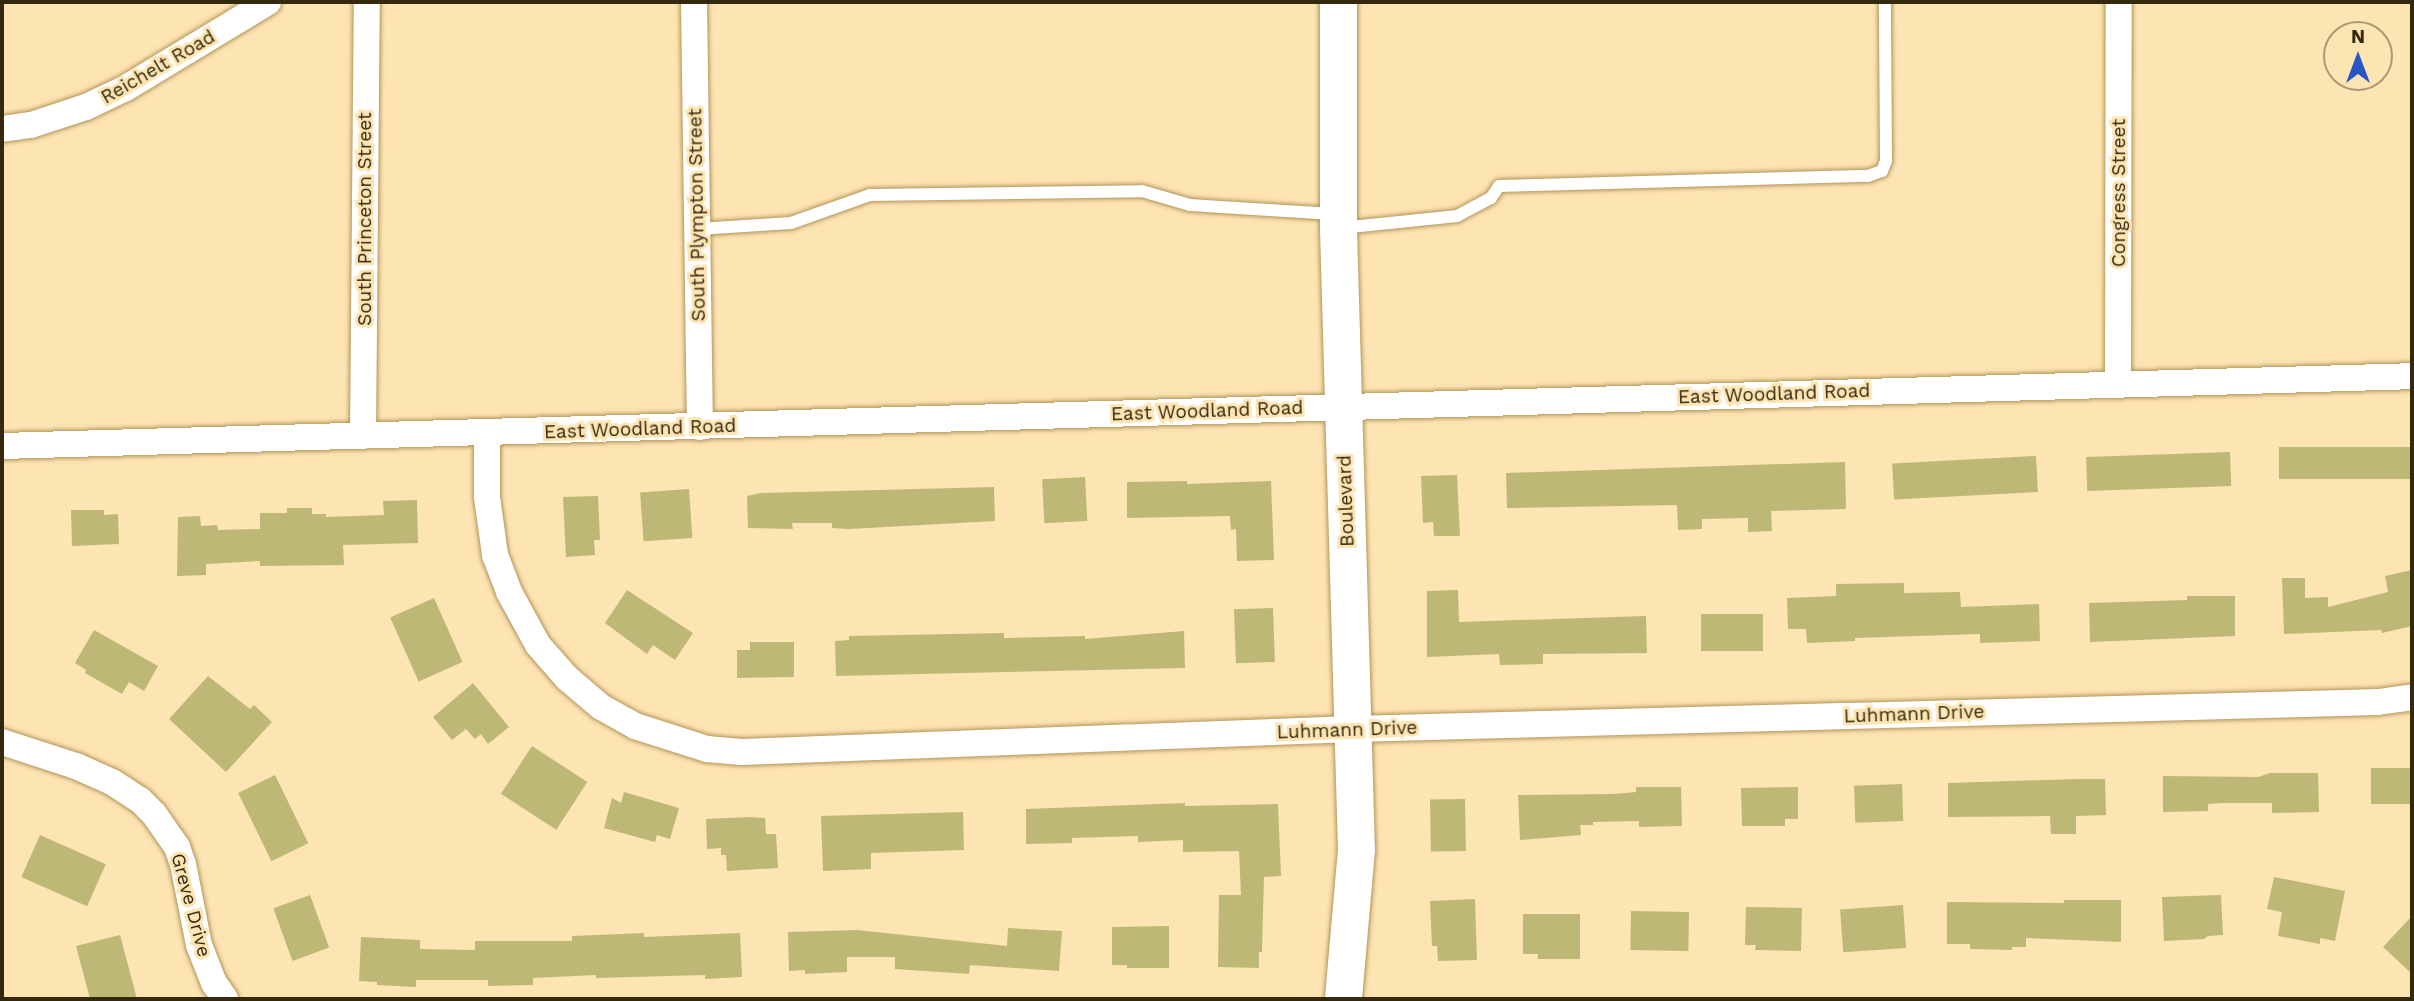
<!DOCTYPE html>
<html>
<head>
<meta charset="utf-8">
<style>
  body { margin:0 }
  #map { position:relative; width:2414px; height:1001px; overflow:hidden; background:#fde4b3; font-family:"Work Sans",sans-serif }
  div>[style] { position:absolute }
  .building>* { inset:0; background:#beb876; transform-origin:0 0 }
  .roads { filter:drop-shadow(0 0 2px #b29458) drop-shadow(0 0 2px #b29458) }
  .lane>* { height:12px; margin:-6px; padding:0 6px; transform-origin:6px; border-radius:6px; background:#fff }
  .street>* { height:26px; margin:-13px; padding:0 13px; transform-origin:13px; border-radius:13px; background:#fff }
  .secondary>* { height:37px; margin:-18.5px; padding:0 18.5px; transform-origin:18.5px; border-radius:18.5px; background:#fff }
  span { translate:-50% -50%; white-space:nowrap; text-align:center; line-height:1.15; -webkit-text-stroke:6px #fde4b3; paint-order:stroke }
  .street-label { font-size:19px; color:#34280f }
  .frame { position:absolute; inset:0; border:4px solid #34280f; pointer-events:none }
  .north { position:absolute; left:2323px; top:21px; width:70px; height:70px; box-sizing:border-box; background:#fde4b3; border:2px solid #ad9971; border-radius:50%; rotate:0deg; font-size:19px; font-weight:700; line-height:28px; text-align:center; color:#34280f }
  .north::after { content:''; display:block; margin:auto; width:24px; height:32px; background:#2757c5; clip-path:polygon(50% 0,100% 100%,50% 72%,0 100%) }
</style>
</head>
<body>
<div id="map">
  <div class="building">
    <i style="left:2412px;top:447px;width:32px;height:133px;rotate:90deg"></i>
    <i style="left:2230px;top:452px;width:34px;height:144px;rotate:88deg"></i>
    <i style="left:2036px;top:456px;width:36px;height:144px;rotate:87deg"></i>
    <i style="clip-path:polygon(1845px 462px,1846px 509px,1771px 511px,1772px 531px,1748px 532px,1748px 518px,1702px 519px,1702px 529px,1678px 530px,1677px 505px,1507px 508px,1506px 473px)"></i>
    <i style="clip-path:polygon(1457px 475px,1460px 536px,1434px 536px,1433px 522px,1423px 523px,1421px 476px)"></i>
    <i style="left:1085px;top:477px;width:44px;height:43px;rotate:87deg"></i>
    <i style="clip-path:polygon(1187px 481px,1187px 484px,1271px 481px,1274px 560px,1237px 561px,1236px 529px,1231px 530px,1230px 516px,1127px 518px,1127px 482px)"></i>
    <i style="clip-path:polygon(994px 487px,995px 521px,849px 529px,832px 528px,832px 523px,792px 523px,793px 529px,748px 528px,747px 496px,761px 493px)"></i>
    <i style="left:689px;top:489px;width:49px;height:49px;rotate:86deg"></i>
    <i style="clip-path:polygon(598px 496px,600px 540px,594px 540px,595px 555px,566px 557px,563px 497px)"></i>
    <i style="clip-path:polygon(417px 500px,418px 543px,343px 545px,344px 565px,260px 566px,260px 561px,206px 564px,206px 575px,177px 576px,178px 517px,200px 516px,201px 526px,217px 525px,218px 530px,260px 529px,260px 513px,287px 513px,287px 508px,312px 508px,312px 514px,326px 514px,326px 517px,384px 515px,383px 501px)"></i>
    <i style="clip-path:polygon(71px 510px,104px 510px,104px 515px,118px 514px,119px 544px,72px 546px)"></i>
    <i style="clip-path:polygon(2412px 570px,2412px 626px,2382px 633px,2381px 630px,2284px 634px,2282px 578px,2305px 578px,2305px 598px,2328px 597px,2328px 607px,2388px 592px,2385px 576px)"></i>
    <i style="clip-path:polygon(1904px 583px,1904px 593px,1960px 592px,1961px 607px,2039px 604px,2040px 641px,1980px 643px,1980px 634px,1855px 638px,1855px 641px,1807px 643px,1806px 629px,1788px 629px,1787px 598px,1836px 596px,1836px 584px)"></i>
    <i style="clip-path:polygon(627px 590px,693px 633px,675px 660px,653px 645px,647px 654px,605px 623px)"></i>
    <i style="clip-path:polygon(1458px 590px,1459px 622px,1646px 616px,1647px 653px,1543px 654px,1543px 664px,1500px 665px,1499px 654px,1427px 657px,1427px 591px)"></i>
    <i style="clip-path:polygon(2187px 596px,2235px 596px,2235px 636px,2090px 642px,2089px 603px,2187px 600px)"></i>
    <i style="left:434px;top:598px;width:70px;height:48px;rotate:66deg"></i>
    <i style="left:1273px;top:608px;width:54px;height:39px;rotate:88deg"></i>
    <i style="left:1763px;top:614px;width:37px;height:62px;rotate:90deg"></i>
    <i style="clip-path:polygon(94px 630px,158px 666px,144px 691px,129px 682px,122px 694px,85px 673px,86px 670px,75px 663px)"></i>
    <i style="clip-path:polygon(1184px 631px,1185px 668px,836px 676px,835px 641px,849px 640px,849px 636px,1004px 633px,1004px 638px,1085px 636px,1085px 639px)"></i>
    <i style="clip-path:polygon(750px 642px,794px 642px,794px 677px,737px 678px,737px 650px,750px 650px)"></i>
    <i style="clip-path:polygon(208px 676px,250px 709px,254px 705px,272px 722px,226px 772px,169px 719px)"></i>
    <i style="clip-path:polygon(473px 683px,509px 727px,488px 744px,481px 734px,475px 739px,466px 729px,452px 740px,433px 717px)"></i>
    <i style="left:532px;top:746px;width:66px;height:57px;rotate:33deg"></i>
    <i style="left:2412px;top:768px;width:36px;height:41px;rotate:90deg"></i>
    <i style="clip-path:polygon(2270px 773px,2318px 773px,2319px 812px,2272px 813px,2272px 803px,2221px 803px,2208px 804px,2208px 811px,2163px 812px,2163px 776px,2258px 777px)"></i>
    <i style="left:275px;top:775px;width:76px;height:41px;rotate:64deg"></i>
    <i style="clip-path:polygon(2077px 779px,2105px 779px,2106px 815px,2076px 816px,2076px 834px,2051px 834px,2050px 816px,1948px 817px,1948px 783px)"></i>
    <i style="left:1902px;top:784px;width:37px;height:48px;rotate:88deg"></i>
    <i style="clip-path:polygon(1636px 787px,1681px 787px,1682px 826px,1639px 827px,1639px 821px,1593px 822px,1593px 825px,1580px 825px,1581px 835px,1520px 840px,1518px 795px,1613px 794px,1636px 792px)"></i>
    <i style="clip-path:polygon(1798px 787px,1798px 819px,1785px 819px,1785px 826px,1742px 826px,1741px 788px)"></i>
    <i style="clip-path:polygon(624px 792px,679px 808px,670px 839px,657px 835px,655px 842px,604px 828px,612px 798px,621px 803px)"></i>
    <i style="left:1465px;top:799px;width:52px;height:35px;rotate:89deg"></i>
    <i style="clip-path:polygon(1185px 803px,1185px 806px,1278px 804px,1281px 876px,1264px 877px,1262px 952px,1259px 952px,1259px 968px,1218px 967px,1219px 895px,1241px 895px,1239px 851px,1183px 852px,1183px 840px,1138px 842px,1138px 836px,1072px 838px,1072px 843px,1026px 844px,1026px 809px)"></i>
    <i style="clip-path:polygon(963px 812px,964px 850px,871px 853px,871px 869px,823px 871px,821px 816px)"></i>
    <i style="clip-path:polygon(749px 817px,765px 818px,766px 834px,776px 834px,778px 868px,727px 871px,726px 855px,721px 855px,721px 848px,707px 849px,706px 819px)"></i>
    <i style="left:40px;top:835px;width:72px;height:46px;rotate:24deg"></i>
    <i style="clip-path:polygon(2274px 877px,2345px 891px,2335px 941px,2320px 938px,2320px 944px,2278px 936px,2282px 912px,2267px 909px)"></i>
    <i style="left:310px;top:895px;width:56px;height:39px;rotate:70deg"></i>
    <i style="clip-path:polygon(2221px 895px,2223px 935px,2208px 936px,2204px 939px,2164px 941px,2162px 897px)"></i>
    <i style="clip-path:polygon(1475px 899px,1477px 960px,1438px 961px,1437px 946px,1432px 946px,1430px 901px)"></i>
    <i style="clip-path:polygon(2064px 900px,2121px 900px,2121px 942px,2026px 938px,2026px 947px,2012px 947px,2012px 950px,1970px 949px,1970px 944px,1947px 944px,1947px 902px,2064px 903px)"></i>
    <i style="left:1903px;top:905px;width:43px;height:63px;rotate:86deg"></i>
    <i style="clip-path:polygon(1746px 907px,1802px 908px,1801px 951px,1755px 950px,1756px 945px,1745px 945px)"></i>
    <i style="left:1631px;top:911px;width:58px;height:39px;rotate:1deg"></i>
    <i style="clip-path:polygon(1523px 914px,1580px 914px,1580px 959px,1538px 959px,1538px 954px,1523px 954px)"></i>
    <i style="clip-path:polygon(2412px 916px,2412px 974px,2383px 947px)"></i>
    <i style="clip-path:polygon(1169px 926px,1169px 968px,1127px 968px,1127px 965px,1112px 965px,1112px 927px)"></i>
    <i style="clip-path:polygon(1008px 928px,1062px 931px,1059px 971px,970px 965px,969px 974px,895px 969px,895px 957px,847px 957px,847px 972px,805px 974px,805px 970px,789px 971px,788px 932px,857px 930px,1007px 946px)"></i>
    <i style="clip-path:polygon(644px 933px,644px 937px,740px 933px,742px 977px,705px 979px,705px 975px,596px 978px,596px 975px,533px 978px,533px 985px,488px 986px,488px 980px,416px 980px,416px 987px,377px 985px,377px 982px,359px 981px,361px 937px,420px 940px,420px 949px,475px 950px,475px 941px,572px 941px,572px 936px)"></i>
    <i style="clip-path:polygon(120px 935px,137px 999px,90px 999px,76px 946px)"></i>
  </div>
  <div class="roads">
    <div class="lane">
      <i style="left:1341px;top:228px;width:117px;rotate:-5.9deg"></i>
      <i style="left:1457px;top:216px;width:38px;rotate:-28deg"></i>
      <i style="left:1491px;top:198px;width:14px;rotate:-56deg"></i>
      <i style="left:1499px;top:186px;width:369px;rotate:-1.6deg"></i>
      <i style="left:1868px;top:176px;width:15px;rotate:-20deg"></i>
      <i style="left:1882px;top:171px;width:11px;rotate:-68deg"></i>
      <i style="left:1886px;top:161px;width:159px;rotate:-90.4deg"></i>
      <i style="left:698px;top:229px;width:93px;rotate:-3.7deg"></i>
      <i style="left:791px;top:223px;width:84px;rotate:-19.5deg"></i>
      <i style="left:870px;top:195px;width:272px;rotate:-0.8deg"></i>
      <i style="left:1142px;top:191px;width:50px;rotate:16.3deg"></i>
      <i style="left:1190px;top:205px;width:144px;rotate:3.6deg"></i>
    </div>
    <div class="street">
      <i style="left:694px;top:2px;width:425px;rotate:89.2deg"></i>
      <i style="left:2px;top:129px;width:29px;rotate:-8deg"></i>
      <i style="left:31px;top:125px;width:58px;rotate:-18.1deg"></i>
      <i style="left:86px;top:107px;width:44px;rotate:-25.4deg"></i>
      <i style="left:126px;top:88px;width:166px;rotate:-31.2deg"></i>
      <i style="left:2118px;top:384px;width:382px;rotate:-89.9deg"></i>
      <i style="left:487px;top:434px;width:63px;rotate:90deg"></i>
      <i style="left:487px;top:497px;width:59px;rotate:82.1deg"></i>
      <i style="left:495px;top:555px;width:40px;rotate:69deg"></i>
      <i style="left:509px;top:592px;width:60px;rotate:61.3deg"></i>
      <i style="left:538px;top:645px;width:44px;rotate:48.7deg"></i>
      <i style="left:567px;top:678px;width:45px;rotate:40.5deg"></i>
      <i style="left:601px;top:707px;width:39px;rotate:29deg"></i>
      <i style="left:635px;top:726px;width:76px;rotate:17.7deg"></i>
      <i style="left:707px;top:749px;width:35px;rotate:5deg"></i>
      <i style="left:742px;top:752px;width:611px;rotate:-2.16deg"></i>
      <i style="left:1353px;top:729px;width:1025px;rotate:-1.51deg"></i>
      <i style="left:2378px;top:702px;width:34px;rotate:-8deg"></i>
      <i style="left:363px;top:436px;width:434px;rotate:-89.5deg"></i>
      <i style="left:2px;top:446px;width:2411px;rotate:-1.66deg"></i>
      <i style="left:2px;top:742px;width:78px;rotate:18deg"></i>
      <i style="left:76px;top:766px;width:39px;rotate:24deg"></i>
      <i style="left:112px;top:782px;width:33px;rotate:33deg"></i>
      <i style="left:140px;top:800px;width:20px;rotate:45deg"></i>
      <i style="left:154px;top:814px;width:40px;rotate:55.1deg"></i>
      <i style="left:177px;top:847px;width:18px;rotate:71deg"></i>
      <i style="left:183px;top:864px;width:83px;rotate:78.8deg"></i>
      <i style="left:199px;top:945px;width:41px;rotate:68.5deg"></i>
      <i style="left:214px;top:983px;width:19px;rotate:55deg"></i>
    </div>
    <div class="secondary">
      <i style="left:1338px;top:2px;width:227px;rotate:90deg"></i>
      <i style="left:1338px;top:229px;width:620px;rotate:88.34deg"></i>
      <i style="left:1356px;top:849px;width:151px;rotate:95deg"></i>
    </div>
  </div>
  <div class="street-label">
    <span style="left:158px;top:67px;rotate:-30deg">Reichelt Road</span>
    <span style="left:2119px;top:193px;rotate:-90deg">Congress Street</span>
    <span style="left:697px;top:215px;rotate:-91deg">South Plympton Street</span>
    <span style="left:365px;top:219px;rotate:-90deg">South Princeton Street</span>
    <span style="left:1774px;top:394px;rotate:-2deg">East Woodland Road</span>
    <span style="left:1207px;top:411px;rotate:-2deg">East Woodland Road</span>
    <span style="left:640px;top:429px;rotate:-2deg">East Woodland Road</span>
    <span style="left:1346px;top:501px;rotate:-92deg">Boulevard</span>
    <span style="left:1914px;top:714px;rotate:-2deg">Luhmann Drive</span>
    <span style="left:1347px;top:730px;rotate:-2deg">Luhmann Drive</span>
    <span style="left:191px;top:905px;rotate:75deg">Greve Drive</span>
  </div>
  <div class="frame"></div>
  <div class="north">N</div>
</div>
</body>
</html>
